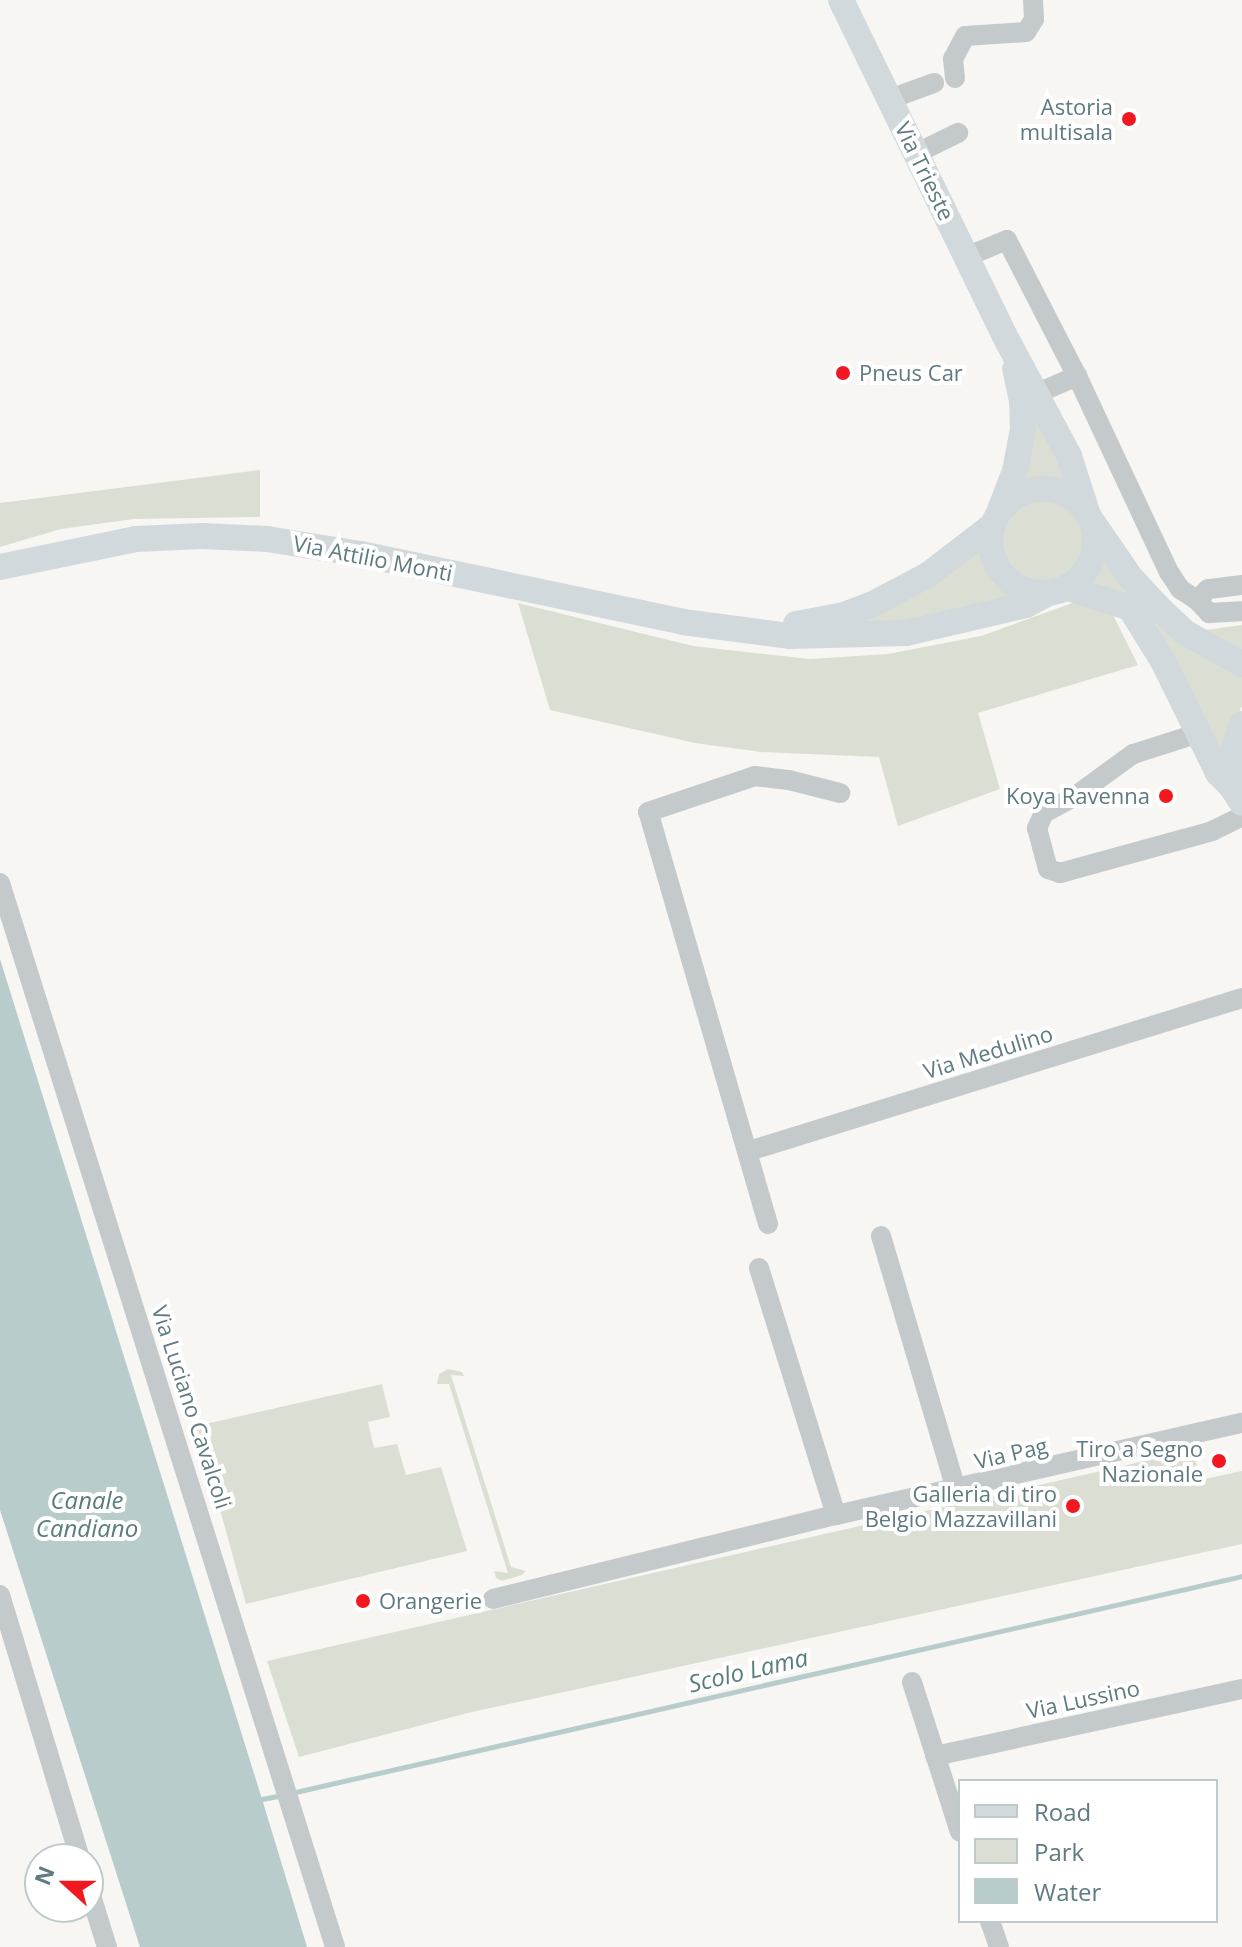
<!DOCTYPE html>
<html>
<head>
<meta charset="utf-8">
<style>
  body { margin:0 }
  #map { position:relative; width:1242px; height:1947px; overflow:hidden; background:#f7f6f3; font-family:"Open Sans",sans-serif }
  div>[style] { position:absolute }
  .green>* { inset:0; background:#dbdfd3 }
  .round { border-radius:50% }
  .water>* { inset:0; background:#b9cccc }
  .stream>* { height:5px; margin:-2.5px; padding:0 2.5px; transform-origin:2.5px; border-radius:2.5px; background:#b9cccc }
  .minor>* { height:20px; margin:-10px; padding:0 10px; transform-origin:10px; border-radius:10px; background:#c4cacb }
  .major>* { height:26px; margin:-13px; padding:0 13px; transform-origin:13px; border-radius:13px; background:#d2d9dc }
  .major>.ring { margin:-13px; padding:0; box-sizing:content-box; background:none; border:26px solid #d2d9dc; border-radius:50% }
  .dots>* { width:22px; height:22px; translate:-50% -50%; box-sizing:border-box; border:4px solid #fff; border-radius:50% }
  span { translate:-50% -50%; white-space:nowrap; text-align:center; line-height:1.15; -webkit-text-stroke:8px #fff; paint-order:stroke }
  .poi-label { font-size:22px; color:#5f7a80 }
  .right { translate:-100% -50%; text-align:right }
  .left { translate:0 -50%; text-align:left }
  .street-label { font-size:22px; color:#5f7a80 }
  .water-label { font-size:24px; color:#5a7c7c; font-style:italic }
  .legend { position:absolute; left:958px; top:1779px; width:260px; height:144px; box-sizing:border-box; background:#fff; border:2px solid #bfcacc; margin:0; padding:10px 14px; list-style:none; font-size:24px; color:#5f7a80 }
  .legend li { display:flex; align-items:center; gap:16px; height:40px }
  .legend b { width:40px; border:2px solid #bfcacc }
  .north { position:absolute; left:24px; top:1843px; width:80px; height:80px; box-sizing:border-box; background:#fff; border:2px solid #bfcacc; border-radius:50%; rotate:291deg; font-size:22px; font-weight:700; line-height:32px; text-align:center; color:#5f7a80 }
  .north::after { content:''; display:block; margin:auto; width:28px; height:36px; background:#f11820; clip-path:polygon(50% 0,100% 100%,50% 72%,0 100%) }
</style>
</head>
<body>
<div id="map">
  <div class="green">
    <i style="clip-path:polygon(1037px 411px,1067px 480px,1038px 477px,1023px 481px)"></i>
    <i style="clip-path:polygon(260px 470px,260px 517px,134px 519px,61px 529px,0 547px,0 503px)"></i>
    <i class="round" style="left:1004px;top:501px;width:80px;height:80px"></i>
    <i style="clip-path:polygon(978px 548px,993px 583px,1016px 602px,968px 614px,846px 628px)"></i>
    <i style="clip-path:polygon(1101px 551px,1242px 677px,1242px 706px,1234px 721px,1224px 762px,1164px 646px,1089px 586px,1097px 572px)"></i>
    <i style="clip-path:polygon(1078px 601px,1110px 609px,1138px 665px,978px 713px,1000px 789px,898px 826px,879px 757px,761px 752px,695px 743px,550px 710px,518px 603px,693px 646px,810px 659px,888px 654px,981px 636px)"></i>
    <i style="clip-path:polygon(1242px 625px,1242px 654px,1205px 630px)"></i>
    <i style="clip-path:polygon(448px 1369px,462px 1372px,464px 1376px,451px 1375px,511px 1567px,526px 1571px,522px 1575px,502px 1581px,496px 1578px,494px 1571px,508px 1573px,449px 1384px,437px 1384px,439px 1374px)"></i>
    <i style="clip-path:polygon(382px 1384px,390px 1417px,368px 1422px,374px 1448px,397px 1444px,406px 1475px,441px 1467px,467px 1551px,246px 1604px,197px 1426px)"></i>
    <i style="clip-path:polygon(1193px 1450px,1200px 1480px,1242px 1471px,1242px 1544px,472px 1712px,299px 1757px,267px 1661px)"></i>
  </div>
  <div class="water">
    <i style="clip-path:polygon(0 959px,262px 1799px,307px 1947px,140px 1947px,0 1510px)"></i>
  </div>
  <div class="stream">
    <i style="left:291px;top:1793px;width:975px;rotate:-12.85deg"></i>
    <i style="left:262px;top:1799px;width:20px;rotate:-11deg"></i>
  </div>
  <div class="minor">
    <i style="left:955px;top:78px;width:19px;rotate:-96deg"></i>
    <i style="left:953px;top:59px;width:26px;rotate:-62deg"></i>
    <i style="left:965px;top:36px;width:61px;rotate:-3.8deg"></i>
    <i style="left:1026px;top:32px;width:15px;rotate:-58deg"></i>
    <i style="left:1034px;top:19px;width:19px;rotate:-93deg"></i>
    <i style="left:890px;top:99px;width:47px;rotate:-20deg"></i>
    <i style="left:917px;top:153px;width:46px;rotate:-26deg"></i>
    <i style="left:968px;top:256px;width:42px;rotate:-22.3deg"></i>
    <i style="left:1007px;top:240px;width:153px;rotate:62.8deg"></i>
    <i style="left:1077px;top:376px;width:217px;rotate:64.9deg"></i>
    <i style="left:1169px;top:572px;width:20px;rotate:57deg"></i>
    <i style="left:1180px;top:589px;width:20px;rotate:33deg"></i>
    <i style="left:1038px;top:393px;width:43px;rotate:-23.6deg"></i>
    <i style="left:1242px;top:585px;width:34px;rotate:173deg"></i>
    <i style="left:1208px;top:589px;width:16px;rotate:135deg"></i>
    <i style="left:1197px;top:600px;width:18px;rotate:47deg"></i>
    <i style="left:1209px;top:613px;width:33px;rotate:-3deg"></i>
    <i style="left:1199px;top:733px;width:69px;rotate:162.3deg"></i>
    <i style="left:1133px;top:754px;width:73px;rotate:143.9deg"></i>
    <i style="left:1074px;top:797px;width:34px;rotate:152deg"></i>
    <i style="left:1044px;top:813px;width:17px;rotate:115deg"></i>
    <i style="left:1037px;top:828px;width:42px;rotate:75deg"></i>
    <i style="left:1048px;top:869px;width:13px;rotate:18deg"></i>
    <i style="left:1060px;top:873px;width:158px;rotate:-15.4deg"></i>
    <i style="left:1212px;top:831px;width:30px;rotate:-26deg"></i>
    <i style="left:0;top:883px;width:1115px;rotate:72.52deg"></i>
    <i style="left:749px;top:1151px;width:516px;rotate:-17.24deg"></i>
    <i style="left:768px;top:1224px;width:429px;rotate:-106.2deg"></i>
    <i style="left:648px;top:812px;width:113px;rotate:-18.6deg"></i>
    <i style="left:755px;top:776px;width:34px;rotate:7deg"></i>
    <i style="left:789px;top:780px;width:53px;rotate:14.3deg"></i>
    <i style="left:881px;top:1236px;width:265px;rotate:73.5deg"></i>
    <i style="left:759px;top:1268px;width:259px;rotate:72.7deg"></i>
    <i style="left:0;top:1595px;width:276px;rotate:73.1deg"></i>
    <i style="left:493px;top:1599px;width:353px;rotate:-13.8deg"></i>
    <i style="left:836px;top:1515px;width:416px;rotate:-12.8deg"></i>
    <i style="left:912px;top:1682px;width:157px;rotate:72.3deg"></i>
    <i style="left:935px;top:1756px;width:314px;rotate:-12.3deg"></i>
    <i style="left:88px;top:1886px;width:64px;rotate:72.7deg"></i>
    <i style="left:990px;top:1921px;width:28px;rotate:71deg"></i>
  </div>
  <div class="major">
    <i style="left:841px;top:0;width:381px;rotate:64deg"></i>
    <i style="left:1008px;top:342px;width:129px;rotate:61.8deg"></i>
    <i style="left:1069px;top:456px;width:59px;rotate:72.2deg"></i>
    <i class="ring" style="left:991px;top:489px;width:78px;height:78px"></i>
    <i style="left:1000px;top:510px;width:42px;rotate:-69deg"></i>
    <i style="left:1015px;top:471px;width:43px;rotate:-79.2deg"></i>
    <i style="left:1023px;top:429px;width:28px;rotate:-92deg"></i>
    <i style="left:1022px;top:401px;width:33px;rotate:-102deg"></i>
    <i style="left:1093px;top:523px;width:67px;rotate:55.4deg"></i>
    <i style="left:1131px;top:578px;width:45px;rotate:46.8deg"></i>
    <i style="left:1162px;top:611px;width:33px;rotate:43deg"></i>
    <i style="left:1186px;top:633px;width:64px;rotate:29deg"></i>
    <i style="left:0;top:567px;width:139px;rotate:-11.6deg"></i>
    <i style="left:136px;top:539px;width:66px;rotate:-2.6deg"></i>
    <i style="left:202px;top:536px;width:65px;rotate:2.6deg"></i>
    <i style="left:267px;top:539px;width:95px;rotate:9.1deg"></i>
    <i style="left:361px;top:554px;width:329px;rotate:11.9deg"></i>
    <i style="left:683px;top:622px;width:108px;rotate:7.5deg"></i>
    <i style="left:790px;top:636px;width:116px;rotate:-1.5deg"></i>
    <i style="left:906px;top:633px;width:123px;rotate:-13.1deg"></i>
    <i style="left:1026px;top:605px;width:24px;rotate:-28deg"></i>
    <i style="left:1068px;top:588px;width:65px;rotate:17.9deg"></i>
    <i style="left:1130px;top:608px;width:62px;rotate:58.1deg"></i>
    <i style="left:1163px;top:661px;width:125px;rotate:63.8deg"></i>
    <i style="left:1218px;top:773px;width:18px;rotate:45deg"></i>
    <i style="left:796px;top:624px;width:49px;rotate:-10.6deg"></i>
    <i style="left:844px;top:615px;width:31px;rotate:-21deg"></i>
    <i style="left:873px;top:604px;width:62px;rotate:-27.8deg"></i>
    <i style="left:928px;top:575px;width:82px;rotate:-37.6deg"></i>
    <i style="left:1242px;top:724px;width:35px;rotate:108deg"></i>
    <i style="left:1231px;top:757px;width:29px;rotate:90deg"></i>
    <i style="left:1231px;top:786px;width:20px;rotate:57deg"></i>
  </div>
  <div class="dots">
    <i style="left:1129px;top:119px;background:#f11820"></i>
    <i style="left:843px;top:373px;background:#f11820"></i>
    <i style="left:1166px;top:796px;background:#f11820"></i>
    <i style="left:1219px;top:1461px;background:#f11820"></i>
    <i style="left:1073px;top:1506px;background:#f11820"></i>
    <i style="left:363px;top:1601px;background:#f11820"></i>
  </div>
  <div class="poi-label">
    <span class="right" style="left:1113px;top:119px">Astoria<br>multisala</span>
    <span class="left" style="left:859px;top:373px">Pneus Car</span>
    <span class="right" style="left:1150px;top:796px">Koya Ravenna</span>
    <span class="right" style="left:1203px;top:1461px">Tiro a Segno<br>Nazionale</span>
    <span class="right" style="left:1057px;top:1506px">Galleria di tiro<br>Belgio Mazzavillani</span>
    <span class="left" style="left:379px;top:1601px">Orangerie</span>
  </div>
  <div class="street-label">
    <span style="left:925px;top:171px;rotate:64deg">Via Trieste</span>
    <span style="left:373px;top:558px;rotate:11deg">Via Attilio Monti</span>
    <span style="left:988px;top:1052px;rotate:-17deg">Via Medulino</span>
    <span style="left:192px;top:1407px;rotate:72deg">Via Luciano Cavalcoli</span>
    <span style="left:1011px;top:1453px;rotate:-13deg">Via Pag</span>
    <span style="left:1083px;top:1699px;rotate:-12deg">Via Lussino</span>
  </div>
  <div class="water-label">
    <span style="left:87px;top:1514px">Canale<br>Candiano</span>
    <span style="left:748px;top:1670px;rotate:-13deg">Scolo Lama</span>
  </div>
  <ul class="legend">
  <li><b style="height:10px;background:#d2d9dc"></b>Road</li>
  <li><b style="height:22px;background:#dbdfd3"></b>Park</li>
  <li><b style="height:22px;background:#b9cccc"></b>Water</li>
  </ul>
  <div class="north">N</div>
</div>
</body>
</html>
